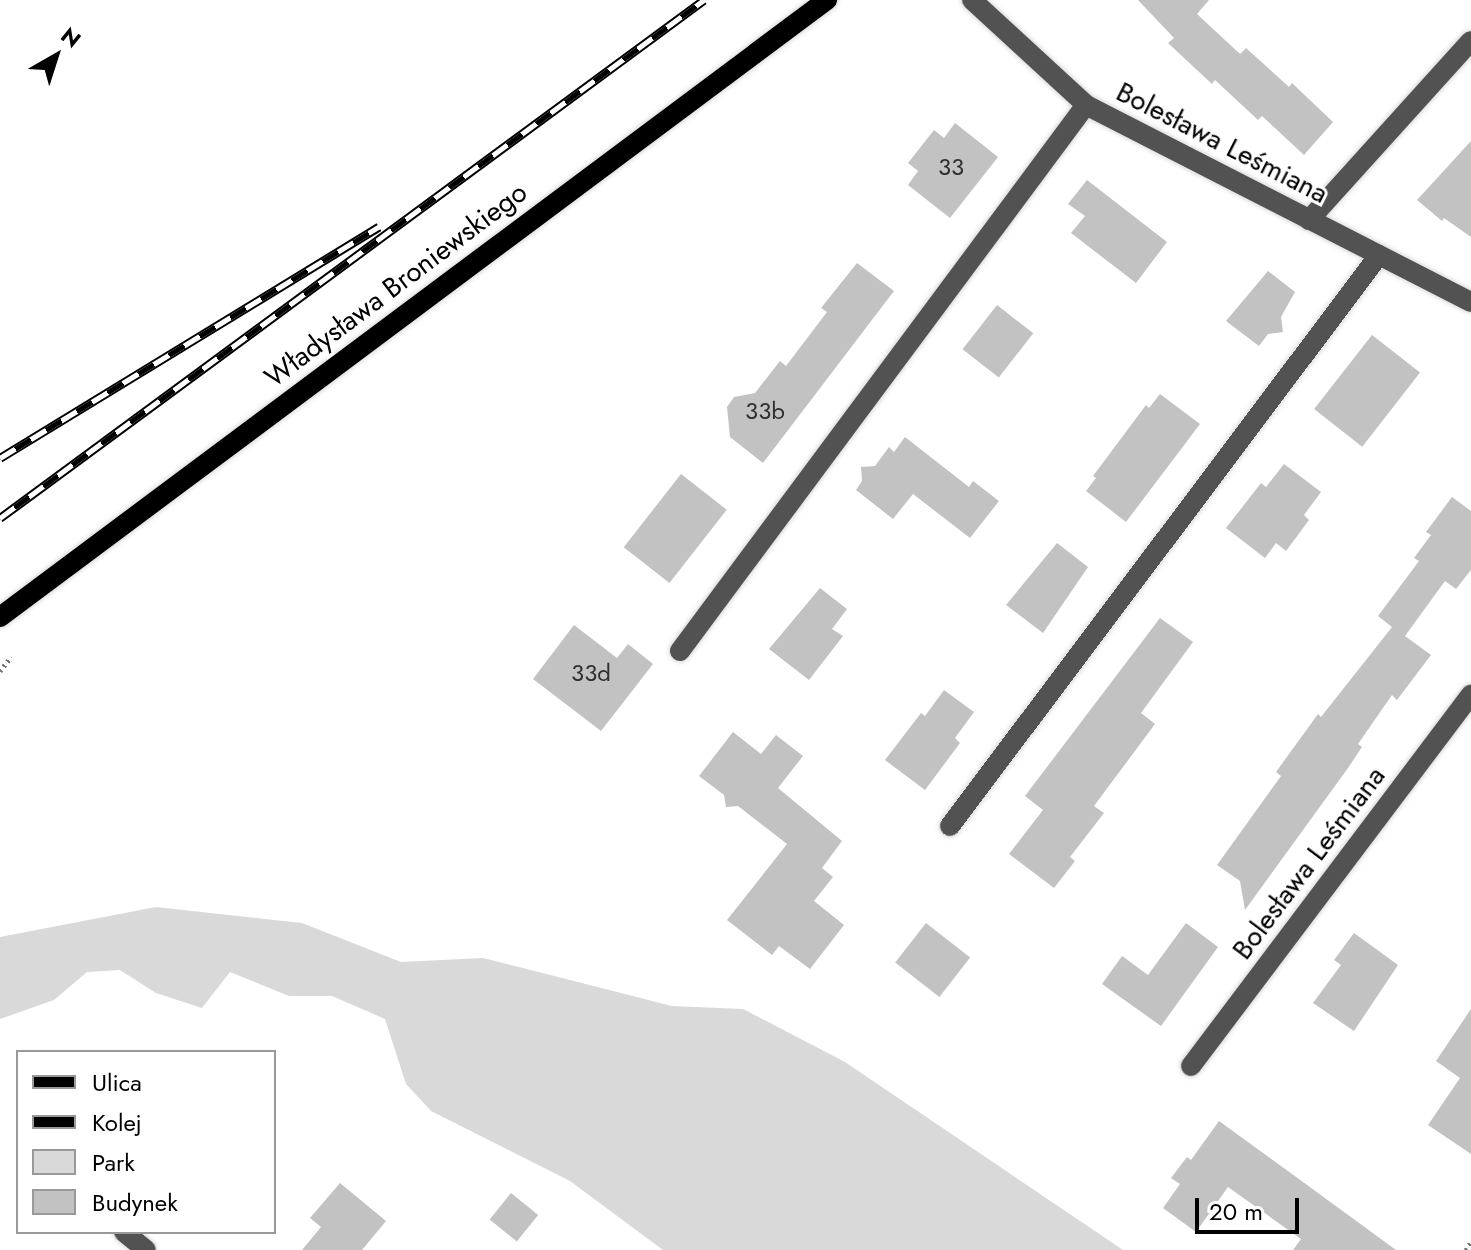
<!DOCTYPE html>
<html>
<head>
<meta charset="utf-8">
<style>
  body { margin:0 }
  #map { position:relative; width:1471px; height:1250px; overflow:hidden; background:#fff; font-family:Jost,sans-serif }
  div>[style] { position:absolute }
  .green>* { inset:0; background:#d9d9d9 }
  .building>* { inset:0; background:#c2c2c2; transform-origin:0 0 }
  .path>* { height:5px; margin-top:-2.5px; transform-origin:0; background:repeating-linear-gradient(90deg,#747474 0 2px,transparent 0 6px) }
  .roads { filter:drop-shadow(0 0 2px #dbdbdb) drop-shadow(0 0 2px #dbdbdb) }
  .minor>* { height:20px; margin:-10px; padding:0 10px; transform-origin:10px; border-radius:10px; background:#525252 }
  .major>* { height:20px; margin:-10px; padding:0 10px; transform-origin:10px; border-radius:10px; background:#000 }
  .rail>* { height:9px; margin-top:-4.5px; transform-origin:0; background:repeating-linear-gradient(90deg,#fff 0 18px,#000 0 36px); box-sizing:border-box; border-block:2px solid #000 }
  span { translate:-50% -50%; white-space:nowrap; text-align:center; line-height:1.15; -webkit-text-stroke:6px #fff; paint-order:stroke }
  .number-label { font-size:24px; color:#303030 }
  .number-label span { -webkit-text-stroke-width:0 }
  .street-label { font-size:28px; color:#000 }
  .legend { position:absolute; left:16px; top:1050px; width:260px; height:184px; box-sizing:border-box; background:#fff; border:2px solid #999; margin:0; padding:10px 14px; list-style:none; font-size:24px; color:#000 }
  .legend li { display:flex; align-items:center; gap:16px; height:40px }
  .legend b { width:40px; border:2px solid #999 }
  .north { position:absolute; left:16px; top:16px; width:80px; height:80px; -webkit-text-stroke:6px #fff; paint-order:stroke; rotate:39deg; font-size:22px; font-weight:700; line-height:32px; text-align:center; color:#000 }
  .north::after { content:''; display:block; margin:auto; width:28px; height:36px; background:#000; clip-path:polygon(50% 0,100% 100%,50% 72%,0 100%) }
  .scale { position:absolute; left:1195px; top:1198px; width:104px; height:36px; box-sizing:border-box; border:4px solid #000; border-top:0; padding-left:10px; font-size:24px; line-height:28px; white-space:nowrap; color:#000; -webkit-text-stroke:6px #fff; paint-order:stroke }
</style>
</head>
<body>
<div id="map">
  <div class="green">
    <i style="clip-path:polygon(156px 907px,302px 923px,401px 962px,483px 958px,672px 1006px,743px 1009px,845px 1062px,1123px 1250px,663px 1250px,570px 1181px,431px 1111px,406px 1084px,385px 1019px,332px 996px,289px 996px,230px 972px,202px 1008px,156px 993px,120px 970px,87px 972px,54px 1000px,0 1019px,0 937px)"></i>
  </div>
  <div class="building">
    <i style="clip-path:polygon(1138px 0,1209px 0,1197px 14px,1240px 54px,1246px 48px,1289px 87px,1292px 83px,1333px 122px,1304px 155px,1262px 116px,1258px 120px,1215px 80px,1212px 84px,1168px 43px,1174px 38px)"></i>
    <i style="clip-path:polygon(955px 123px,998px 157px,950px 218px,908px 185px,918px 171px,908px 163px,934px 130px,944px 138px)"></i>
    <i style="clip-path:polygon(1471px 141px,1471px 237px,1444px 218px,1442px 221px,1417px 200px)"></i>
    <i style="clip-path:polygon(1087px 180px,1167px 242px,1136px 283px,1071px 233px,1085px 216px,1068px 204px)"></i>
    <i style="clip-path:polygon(857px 263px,894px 291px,763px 463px,730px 437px,727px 407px,734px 397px,755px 393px,780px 361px,786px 366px,827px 312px,821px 308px)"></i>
    <i style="clip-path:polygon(1268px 271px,1295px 292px,1281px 317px,1283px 332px,1268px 334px,1259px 346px,1226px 321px)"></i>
    <i style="left:997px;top:305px;width:46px;height:56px;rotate:38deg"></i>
    <i style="left:1372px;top:335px;width:61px;height:94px;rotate:38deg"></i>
    <i style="clip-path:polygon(1160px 394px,1200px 424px,1126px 522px,1086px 491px,1096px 478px,1093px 476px,1146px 405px,1149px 408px)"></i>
    <i style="clip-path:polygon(905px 437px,969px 487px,973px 481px,999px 501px,970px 538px,913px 494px,893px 519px,856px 490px,862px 481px,861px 467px,875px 466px,889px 447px,894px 452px)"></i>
    <i style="clip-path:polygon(1284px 464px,1321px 492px,1304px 515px,1309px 520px,1286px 551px,1276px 543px,1265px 558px,1226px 528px,1261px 483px,1266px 487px)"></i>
    <i style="left:681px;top:474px;width:58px;height:93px;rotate:38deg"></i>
    <i style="clip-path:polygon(1452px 497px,1471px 511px,1471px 570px,1456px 589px,1445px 581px,1405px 636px,1431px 655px,1397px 700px,1392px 695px,1358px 744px,1362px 747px,1348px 768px,1245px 910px,1240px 881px,1217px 865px,1281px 776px,1276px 772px,1318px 714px,1321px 717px,1392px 627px,1378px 616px,1419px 561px,1414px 558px,1431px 535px,1426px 532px)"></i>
    <i style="clip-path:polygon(1057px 543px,1088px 567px,1043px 633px,1006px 605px)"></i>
    <i style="clip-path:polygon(820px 588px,847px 609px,832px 629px,843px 636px,809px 680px,769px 649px)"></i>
    <i style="clip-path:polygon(1160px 618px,1193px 642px,1141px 713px,1155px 724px,1094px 806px,1104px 813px,1070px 857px,1075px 861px,1054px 888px,1009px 854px,1043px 810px,1025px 796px)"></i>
    <i style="clip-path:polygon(574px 625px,617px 658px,628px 644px,653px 664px,601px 731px,533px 679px)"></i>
    <i style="clip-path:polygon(944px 690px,974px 712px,955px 738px,960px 743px,925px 790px,885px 760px,921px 713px,925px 716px)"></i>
    <i style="clip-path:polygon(733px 732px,761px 754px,776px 735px,803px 756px,778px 788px,842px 841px,822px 868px,833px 877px,814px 901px,844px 925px,810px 969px,779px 946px,772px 955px,727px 920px,787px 844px,738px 806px,726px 807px,724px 795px,699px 776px)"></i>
    <i style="left:926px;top:923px;width:56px;height:50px;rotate:38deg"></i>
    <i style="clip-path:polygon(1186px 923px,1218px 947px,1161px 1026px,1102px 984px,1122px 956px,1148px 975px)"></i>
    <i style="clip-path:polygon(1354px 933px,1398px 965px,1354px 1031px,1313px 1003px,1341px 965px,1334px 960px)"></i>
    <i style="clip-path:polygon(1471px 1009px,1471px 1154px,1428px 1125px,1460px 1078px,1436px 1061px)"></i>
    <i style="clip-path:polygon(1219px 1121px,1303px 1182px,1396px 1250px,1293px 1250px,1301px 1239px,1228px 1187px,1196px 1232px,1163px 1208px,1180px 1184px,1171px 1178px,1187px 1157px,1191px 1160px)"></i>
    <i style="clip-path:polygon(340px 1183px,386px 1221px,362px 1250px,302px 1250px,321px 1227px,310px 1218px)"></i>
    <i style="left:511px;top:1193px;width:35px;height:34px;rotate:39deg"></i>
  </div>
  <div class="path">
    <i style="left:0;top:671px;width:18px;rotate:-52deg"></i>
    <i style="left:1466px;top:1250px;width:9px;rotate:-58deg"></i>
  </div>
  <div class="roads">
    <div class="minor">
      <i style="left:972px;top:0;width:155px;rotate:42.6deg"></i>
      <i style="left:1086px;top:105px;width:432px;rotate:27.1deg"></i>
      <i style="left:1309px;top:220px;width:241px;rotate:-47.9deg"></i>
      <i style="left:680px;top:651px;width:680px;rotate:-53.37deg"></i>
      <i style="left:950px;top:826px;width:714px;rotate:-53.08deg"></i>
      <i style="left:1191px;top:1066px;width:465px;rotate:-53deg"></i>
      <i style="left:124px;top:1232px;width:28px;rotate:39deg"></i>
    </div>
    <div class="major">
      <i style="left:0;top:617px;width:1032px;rotate:-36.73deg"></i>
    </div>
  </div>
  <div class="rail">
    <i style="left:0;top:458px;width:444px;rotate:-31.4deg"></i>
    <i style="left:0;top:518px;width:874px;rotate:-36.35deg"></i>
  </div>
  <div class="number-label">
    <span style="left:951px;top:167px">33</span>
    <span style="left:765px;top:411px">33b</span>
    <span style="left:591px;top:673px">33d</span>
  </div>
  <div class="street-label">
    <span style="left:1222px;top:143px;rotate:27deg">Bolesława Leśmiana</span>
    <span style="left:396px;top:285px;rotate:-37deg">Władysława Broniewskiego</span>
    <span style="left:1309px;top:863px;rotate:-53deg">Bolesława Leśmiana</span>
  </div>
  <ul class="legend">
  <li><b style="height:10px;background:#000"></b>Ulica</li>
  <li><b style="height:10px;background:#000"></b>Kolej</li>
  <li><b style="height:22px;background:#d9d9d9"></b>Park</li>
  <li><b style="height:22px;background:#c2c2c2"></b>Budynek</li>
  </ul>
  <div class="north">N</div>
  <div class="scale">20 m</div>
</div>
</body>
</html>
